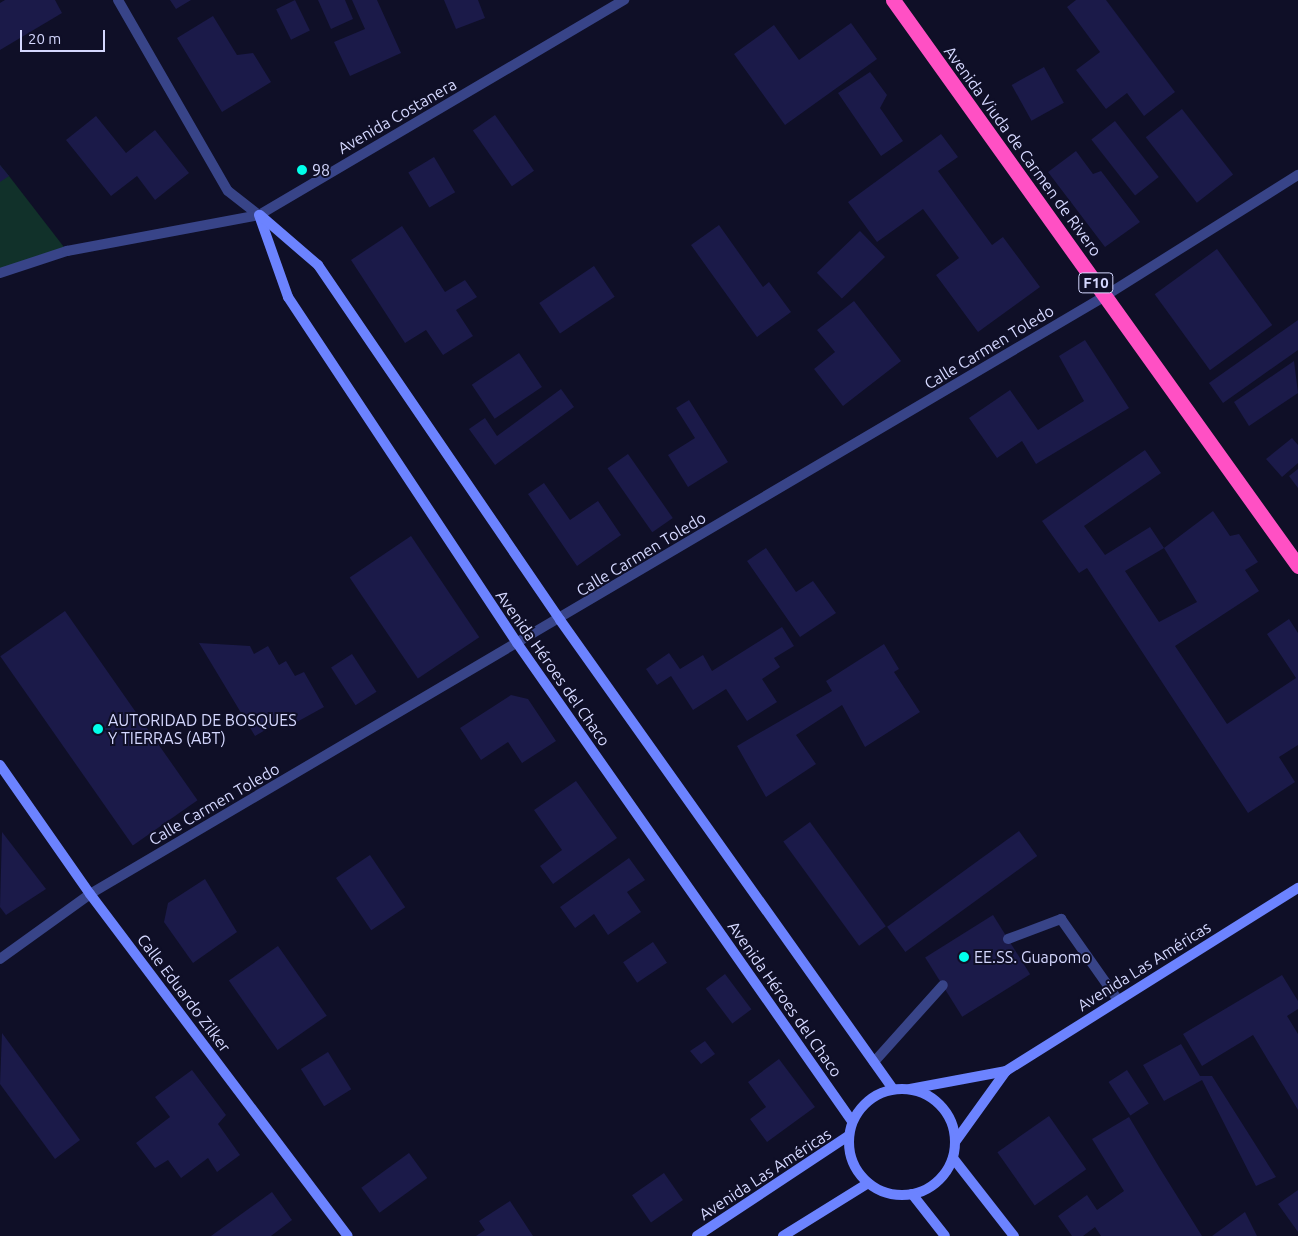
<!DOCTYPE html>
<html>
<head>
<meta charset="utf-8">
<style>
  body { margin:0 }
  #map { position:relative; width:1298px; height:1236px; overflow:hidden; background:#0f0f27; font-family:Ubuntu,sans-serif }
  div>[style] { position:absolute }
  .green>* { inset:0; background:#11312a }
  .building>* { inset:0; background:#1b1a49; transform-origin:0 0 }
  .lane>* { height:10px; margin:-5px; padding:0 5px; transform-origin:5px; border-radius:5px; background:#384488 }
  .street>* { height:10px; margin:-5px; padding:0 5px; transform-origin:5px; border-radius:5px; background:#384488 }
  .secondary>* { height:10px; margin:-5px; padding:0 5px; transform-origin:5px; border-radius:5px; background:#6c83ff }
  .secondary>.ring { margin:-5px; padding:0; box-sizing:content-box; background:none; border:10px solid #6c83ff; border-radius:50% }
  .highway>* { height:15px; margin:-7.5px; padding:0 7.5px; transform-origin:7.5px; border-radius:7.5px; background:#ff50c4 }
  .dots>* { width:14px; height:14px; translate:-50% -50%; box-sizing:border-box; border:2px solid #0f0f27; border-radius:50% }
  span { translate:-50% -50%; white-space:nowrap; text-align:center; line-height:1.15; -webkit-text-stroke:4px #0f0f27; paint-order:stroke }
  .shield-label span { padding:1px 4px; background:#0f0f27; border:1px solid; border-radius:4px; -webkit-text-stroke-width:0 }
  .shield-label { font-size:15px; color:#d5d8ff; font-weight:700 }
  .street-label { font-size:16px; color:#d5d8ff }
  .poi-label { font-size:16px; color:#d5d8ff }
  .left { translate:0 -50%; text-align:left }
  .scale { position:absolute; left:20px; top:30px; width:85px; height:22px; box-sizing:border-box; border:2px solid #d5d8ff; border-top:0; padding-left:6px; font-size:15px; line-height:18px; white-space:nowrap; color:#d5d8ff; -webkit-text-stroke:4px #0f0f27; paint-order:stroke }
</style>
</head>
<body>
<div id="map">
  <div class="green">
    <i style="clip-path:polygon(0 165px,9px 176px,67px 251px,0 273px)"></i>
  </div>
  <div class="building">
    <i style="clip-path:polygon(5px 0,55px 0,62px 13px,0 50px,0 3px)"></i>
    <i style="clip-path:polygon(170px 0,191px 0,176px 9px)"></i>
    <i style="left:295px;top:0;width:34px;height:21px;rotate:64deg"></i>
    <i style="clip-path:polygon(318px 0,345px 0,353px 19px,331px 29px)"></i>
    <i style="clip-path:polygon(352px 0,377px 0,401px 53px,350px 76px,334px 42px,365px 29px)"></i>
    <i style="clip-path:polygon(444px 0,478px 0,485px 18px,456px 29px)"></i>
    <i style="clip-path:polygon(1076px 0,1106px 0,1175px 92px,1144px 116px,1127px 93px,1106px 109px,1076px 70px,1100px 52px,1067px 7px)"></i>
    <i style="clip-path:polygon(213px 16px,237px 55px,253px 53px,271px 82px,222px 112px,177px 38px)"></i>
    <i style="clip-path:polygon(851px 23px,877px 59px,785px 125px,734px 54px,774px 25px,799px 60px)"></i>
    <i style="left:1044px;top:67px;width:41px;height:37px;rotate:61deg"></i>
    <i style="clip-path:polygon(870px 72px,887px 95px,880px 108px,903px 141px,881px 156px,838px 93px)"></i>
    <i style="left:1182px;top:109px;width:83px;height:46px;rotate:52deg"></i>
    <i style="left:495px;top:115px;width:68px;height:27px;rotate:55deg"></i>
    <i style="clip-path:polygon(96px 116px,126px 153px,155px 130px,189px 173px,155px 200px,137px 176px,111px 196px,66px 140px)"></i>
    <i style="left:1115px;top:121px;width:71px;height:30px;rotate:52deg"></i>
    <i style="clip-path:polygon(941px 134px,958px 157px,938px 171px,992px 245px,1003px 237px,1040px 287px,978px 332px,936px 275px,959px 258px,923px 209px,877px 242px,848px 202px)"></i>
    <i style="clip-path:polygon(1076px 151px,1093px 174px,1101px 171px,1140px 222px,1105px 247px,1048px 172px)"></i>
    <i style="left:434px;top:157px;width:41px;height:30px;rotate:59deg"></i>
    <i style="clip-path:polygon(0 165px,9px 176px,0 182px)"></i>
    <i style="clip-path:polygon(719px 225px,763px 287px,769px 282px,791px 312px,757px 337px,691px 245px)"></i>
    <i style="clip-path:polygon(402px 226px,445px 292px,465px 280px,477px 297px,456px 310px,473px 336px,443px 355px,426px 330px,405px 343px,351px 260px)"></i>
    <i style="left:860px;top:231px;width:36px;height:60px;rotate:46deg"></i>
    <i style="left:1217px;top:249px;width:94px;height:77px;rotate:54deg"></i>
    <i style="left:594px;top:266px;width:37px;height:66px;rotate:56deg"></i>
    <i style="clip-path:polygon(854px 301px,901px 361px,843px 406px,814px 369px,835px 352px,817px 330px)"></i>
    <i style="clip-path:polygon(1298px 320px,1298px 350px,1223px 403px,1209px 383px)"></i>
    <i style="clip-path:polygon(1085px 340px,1129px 408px,1036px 464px,1022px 441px,997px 458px,969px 418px,1010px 390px,1038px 430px,1084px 401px,1059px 356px)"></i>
    <i style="left:519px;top:353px;width:41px;height:57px;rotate:56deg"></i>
    <i style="clip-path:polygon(1294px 361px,1298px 393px,1249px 426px,1234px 402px)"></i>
    <i style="clip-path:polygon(561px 389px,574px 407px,495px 465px,469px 429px,485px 418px,497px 436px)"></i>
    <i style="clip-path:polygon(689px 400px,728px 462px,688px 487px,668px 455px,695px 438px,676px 408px)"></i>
    <i style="clip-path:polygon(1292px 438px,1298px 445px,1298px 463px,1282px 477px,1266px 459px)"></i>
    <i style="clip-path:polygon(evenodd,1145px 450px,1161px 473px,1084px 526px,1105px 555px,1150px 527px,1164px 548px,1213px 511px,1230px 536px,1239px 534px,1258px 562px,1245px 570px,1259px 591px,1175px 646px,1227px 724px,1296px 678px,1267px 634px,1289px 619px,1298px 633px,1298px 745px,1279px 757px,1295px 782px,1248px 813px,1087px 568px,1079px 573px,1042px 521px,1145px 450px,1164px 548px,1197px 602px,1159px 622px,1125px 571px,1164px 548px)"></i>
    <i style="left:628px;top:454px;width:78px;height:25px;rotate:55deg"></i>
    <i style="clip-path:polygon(1298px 469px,1298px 488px,1289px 476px)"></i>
    <i style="clip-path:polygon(544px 483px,570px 520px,598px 501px,621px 535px,577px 566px,528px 494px)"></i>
    <i style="left:411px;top:536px;width:122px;height:74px;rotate:56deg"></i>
    <i style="clip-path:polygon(766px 548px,796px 592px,813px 581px,836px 613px,800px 637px,747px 561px)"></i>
    <i style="left:65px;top:611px;width:231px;height:79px;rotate:55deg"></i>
    <i style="clip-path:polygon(782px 627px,794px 646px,774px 658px,780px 667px,762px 679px,777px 702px,747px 721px,726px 689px,693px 710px,671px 676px,657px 685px,646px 669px,669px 653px,680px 669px,703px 655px,712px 671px)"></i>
    <i style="clip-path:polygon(199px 643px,250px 646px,254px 654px,268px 646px,279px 665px,286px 661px,295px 676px,304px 672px,324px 707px,295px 723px,291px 715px,255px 736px)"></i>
    <i style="clip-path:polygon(884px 644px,899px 669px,894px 672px,920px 712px,865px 747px,842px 705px,796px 735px,816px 764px,766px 797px,737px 746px,832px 691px,826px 681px)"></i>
    <i style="left:352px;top:654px;width:45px;height:25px;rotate:57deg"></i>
    <i style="clip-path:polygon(511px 695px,528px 699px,556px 741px,522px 763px,508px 742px,481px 760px,460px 728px)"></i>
    <i style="clip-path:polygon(576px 781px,617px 838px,553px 884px,540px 866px,562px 850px,534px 810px)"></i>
    <i style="left:810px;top:822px;width:129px;height:33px;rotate:54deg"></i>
    <i style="left:1019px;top:831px;width:31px;height:163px;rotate:54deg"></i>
    <i style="clip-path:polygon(2px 832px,46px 889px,6px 915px,0 907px)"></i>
    <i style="left:370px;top:855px;width:63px;height:41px;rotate:56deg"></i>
    <i style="clip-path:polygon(629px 858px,645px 880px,627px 892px,641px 912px,608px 935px,594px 914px,575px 928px,560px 907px)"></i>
    <i style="clip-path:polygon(205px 879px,237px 932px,193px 963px,164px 922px,168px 903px)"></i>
    <i style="left:993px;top:915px;width:70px;height:80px;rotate:58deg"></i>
    <i style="left:653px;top:942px;width:25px;height:36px;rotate:56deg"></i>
    <i style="left:278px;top:946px;width:85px;height:60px;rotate:55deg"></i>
    <i style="left:725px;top:974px;width:44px;height:24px;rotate:53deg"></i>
    <i style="clip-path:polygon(1282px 975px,1298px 1001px,1298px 1009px,1287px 1016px,1298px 1034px,1298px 1110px,1253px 1035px,1202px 1066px,1183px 1034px)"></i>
    <i style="clip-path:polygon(2px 1033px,80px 1140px,55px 1159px,0 1084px)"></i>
    <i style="clip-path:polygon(705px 1041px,715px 1054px,701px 1064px,690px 1051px)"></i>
    <i style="clip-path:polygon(1181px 1044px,1200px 1076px,1212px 1076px,1276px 1177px,1256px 1186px,1202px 1080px,1164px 1101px,1143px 1065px)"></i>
    <i style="left:328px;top:1052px;width:44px;height:32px;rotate:58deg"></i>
    <i style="clip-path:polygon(779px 1059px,815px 1107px,767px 1142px,750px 1119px,766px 1107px,748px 1082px)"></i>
    <i style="clip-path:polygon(192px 1070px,226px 1115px,218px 1124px,240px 1155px,217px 1172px,208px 1158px,181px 1178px,168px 1160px,155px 1168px,136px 1143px,170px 1117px,155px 1097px)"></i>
    <i style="left:1127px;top:1070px;width:40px;height:22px;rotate:57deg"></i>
    <i style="left:1049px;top:1116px;width:65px;height:63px;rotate:55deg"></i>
    <i style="clip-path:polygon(1129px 1117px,1159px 1167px,1202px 1236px,1101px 1236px,1095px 1227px,1083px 1236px,1072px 1236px,1058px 1216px,1087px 1195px,1097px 1210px,1124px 1191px,1092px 1139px)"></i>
    <i style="left:409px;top:1153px;width:31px;height:59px;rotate:54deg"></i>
    <i style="left:664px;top:1173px;width:33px;height:39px;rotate:55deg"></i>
    <i style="clip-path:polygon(1298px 1190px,1298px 1232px,1278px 1204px)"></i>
    <i style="clip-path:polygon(272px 1192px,292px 1220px,271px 1236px,211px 1236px)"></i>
    <i style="clip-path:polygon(510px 1201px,533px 1236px,476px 1236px,485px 1230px,479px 1221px)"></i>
    <i style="clip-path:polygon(1245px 1212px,1257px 1236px,1212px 1236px)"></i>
  </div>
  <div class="lane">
    <i style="left:1008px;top:939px;width:57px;rotate:-20.7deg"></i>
    <i style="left:1061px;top:919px;width:99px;rotate:54.9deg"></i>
    <i style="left:874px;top:1062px;width:103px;rotate:-48.1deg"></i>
  </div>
  <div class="street">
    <i style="left:118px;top:0;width:220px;rotate:60.1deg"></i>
    <i style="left:228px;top:191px;width:39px;rotate:38deg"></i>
    <i style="left:0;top:273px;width:71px;rotate:-18.2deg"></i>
    <i style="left:67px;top:251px;width:195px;rotate:-10.6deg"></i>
    <i style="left:259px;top:215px;width:424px;rotate:-30.5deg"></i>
    <i style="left:0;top:959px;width:111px;rotate:-35.8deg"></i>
    <i style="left:90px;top:894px;width:1178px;rotate:-30.5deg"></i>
    <i style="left:1105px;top:296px;width:228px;rotate:-32.1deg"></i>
  </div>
  <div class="secondary">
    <i style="left:259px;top:215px;width:87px;rotate:70.5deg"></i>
    <i style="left:288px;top:297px;width:415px;rotate:56.5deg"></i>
    <i style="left:517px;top:643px;width:584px;rotate:54.98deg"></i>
    <i style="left:260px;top:215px;width:77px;rotate:40.8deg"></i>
    <i style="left:318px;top:265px;width:430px;rotate:55.7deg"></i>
    <i style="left:560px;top:620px;width:575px;rotate:54.62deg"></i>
    <i style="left:0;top:765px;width:157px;rotate:55.1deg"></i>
    <i style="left:90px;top:894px;width:428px;rotate:53deg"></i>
    <i class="ring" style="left:849px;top:1089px;width:96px;height:96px"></i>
    <i style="left:910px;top:1089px;width:98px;rotate:-10.6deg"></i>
    <i style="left:1006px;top:1071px;width:345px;rotate:-32.1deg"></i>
    <i style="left:955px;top:1142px;width:87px;rotate:-54.3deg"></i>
    <i style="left:953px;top:1158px;width:99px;rotate:52deg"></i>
    <i style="left:912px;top:1194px;width:53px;rotate:51.8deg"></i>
    <i style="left:697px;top:1236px;width:181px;rotate:-33.5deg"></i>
    <i style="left:783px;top:1236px;width:100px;rotate:-31.9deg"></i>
  </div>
  <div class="highway">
    <i style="left:893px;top:0;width:696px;rotate:54.41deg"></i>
  </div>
  <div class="dots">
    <i style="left:302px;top:170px;background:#01ffea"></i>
    <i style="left:98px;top:729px;background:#01ffea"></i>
    <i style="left:964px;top:957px;background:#01ffea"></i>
  </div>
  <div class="shield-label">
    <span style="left:1096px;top:283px">F10</span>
  </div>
  <div class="street-label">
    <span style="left:397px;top:116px;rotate:-30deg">Avenida Costanera</span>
    <span style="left:1023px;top:151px;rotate:54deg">Avenida Viuda de Carmen de Rivero</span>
    <span style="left:989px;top:347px;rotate:-31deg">Calle Carmen Toledo</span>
    <span style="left:641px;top:554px;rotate:-31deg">Calle Carmen Toledo</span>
    <span style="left:553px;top:668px;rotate:55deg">Avenida Héroes del Chaco</span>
    <span style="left:214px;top:804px;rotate:-30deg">Calle Carmen Toledo</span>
    <span style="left:1144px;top:966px;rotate:-32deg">Avenida Las Américas</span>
    <span style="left:184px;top:993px;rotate:53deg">Calle Eduardo Zilker</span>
    <span style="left:785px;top:999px;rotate:55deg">Avenida Héroes del Chaco</span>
    <span style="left:765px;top:1174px;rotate:-33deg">Avenida Las Américas</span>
  </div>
  <div class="poi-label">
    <span class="left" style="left:312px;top:170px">98</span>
    <span class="left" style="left:108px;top:729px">AUTORIDAD DE BOSQUES<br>Y TIERRAS (ABT)</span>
    <span class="left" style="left:974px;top:957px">EE.SS. Guapomo</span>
  </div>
  <div class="scale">20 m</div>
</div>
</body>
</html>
